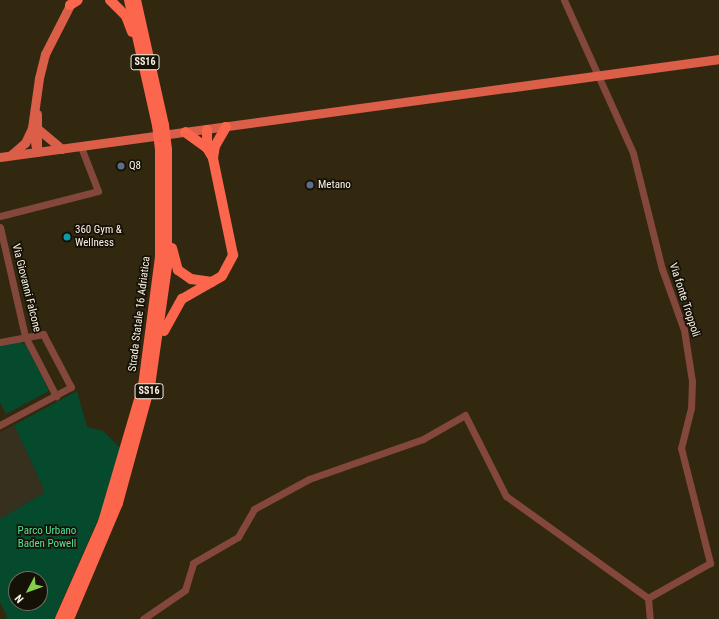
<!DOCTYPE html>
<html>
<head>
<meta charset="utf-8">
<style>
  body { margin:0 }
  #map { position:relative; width:719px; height:619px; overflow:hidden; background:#322810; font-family:"Roboto Condensed",sans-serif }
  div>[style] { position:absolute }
  .education>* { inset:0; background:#37301f }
  .green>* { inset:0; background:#054a2c }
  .minor>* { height:7px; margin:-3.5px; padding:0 3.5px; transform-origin:3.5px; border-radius:3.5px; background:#83473b }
  .major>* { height:9px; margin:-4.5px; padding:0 4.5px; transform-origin:4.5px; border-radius:4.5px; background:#da5e48 }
  .highway>* { height:10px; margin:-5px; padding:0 5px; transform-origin:5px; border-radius:5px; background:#fc664c }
  .highway-bridge>* { height:10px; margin:-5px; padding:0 5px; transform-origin:5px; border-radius:5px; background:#fc664c }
  .dots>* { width:11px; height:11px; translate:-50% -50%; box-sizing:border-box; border:2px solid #161107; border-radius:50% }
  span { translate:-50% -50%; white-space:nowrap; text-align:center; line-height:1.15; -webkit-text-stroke:3.5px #161107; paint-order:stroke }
  .shield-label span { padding:1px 3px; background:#161107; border:1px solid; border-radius:3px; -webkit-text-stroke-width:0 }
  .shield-label { font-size:10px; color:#f9f2e4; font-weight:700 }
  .poi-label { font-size:11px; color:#f9f2e4 }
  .left { translate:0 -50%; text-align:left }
  .street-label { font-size:11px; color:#f9f2e4 }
  .park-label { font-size:11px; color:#54e099 }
  .north { position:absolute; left:8px; top:571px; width:40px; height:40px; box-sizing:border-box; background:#161107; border:1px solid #716b5f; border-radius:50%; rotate:229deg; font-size:11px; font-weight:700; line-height:16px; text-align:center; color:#f9f2e4 }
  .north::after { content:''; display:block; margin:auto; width:14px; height:18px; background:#87cf4a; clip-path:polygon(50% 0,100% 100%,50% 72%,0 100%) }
</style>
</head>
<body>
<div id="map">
  <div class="education">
    <i style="clip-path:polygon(14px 425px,45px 492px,0 519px,0 432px)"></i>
  </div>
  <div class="green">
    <i style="clip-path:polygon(19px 341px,26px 345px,49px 391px,6px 414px,0 403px,0 346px)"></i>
    <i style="clip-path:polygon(evenodd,77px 391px,87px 427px,103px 431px,121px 449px,102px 510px,54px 619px,5px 619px,7px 617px,0 602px,0 519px,45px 492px,14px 425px,77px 391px,16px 579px,40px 579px,40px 603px,16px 603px,16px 579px)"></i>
  </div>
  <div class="minor">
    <i style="left:564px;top:0;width:168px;rotate:65.7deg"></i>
    <i style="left:633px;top:153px;width:120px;rotate:76deg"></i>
    <i style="left:662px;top:269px;width:65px;rotate:70.2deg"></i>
    <i style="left:684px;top:330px;width:52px;rotate:81.1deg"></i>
    <i style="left:692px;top:381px;width:27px;rotate:92deg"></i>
    <i style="left:691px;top:408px;width:41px;rotate:104deg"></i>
    <i style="left:681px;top:448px;width:119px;rotate:75.8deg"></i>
    <i style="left:710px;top:563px;width:71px;rotate:150.6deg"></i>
    <i style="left:648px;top:598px;width:21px;rotate:85deg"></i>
    <i style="left:0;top:216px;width:101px;rotate:-14.3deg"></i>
    <i style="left:98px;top:191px;width:47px;rotate:-111.1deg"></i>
    <i style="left:0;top:227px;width:112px;rotate:77.1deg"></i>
    <i style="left:25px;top:336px;width:68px;rotate:62.7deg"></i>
    <i style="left:0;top:342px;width:44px;rotate:-10.5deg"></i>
    <i style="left:43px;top:334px;width:60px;rotate:62.2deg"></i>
    <i style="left:71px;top:387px;width:81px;rotate:151.8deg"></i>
    <i style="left:143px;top:619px;width:51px;rotate:-34.6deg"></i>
    <i style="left:185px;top:590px;width:28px;rotate:-73deg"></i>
    <i style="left:193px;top:563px;width:52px;rotate:-30deg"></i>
    <i style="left:238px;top:537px;width:32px;rotate:-60deg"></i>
    <i style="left:254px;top:509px;width:63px;rotate:-28.6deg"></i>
    <i style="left:309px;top:479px;width:121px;rotate:-19.3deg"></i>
    <i style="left:423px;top:439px;width:48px;rotate:-29.7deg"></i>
    <i style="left:465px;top:415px;width:91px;rotate:63.2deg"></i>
    <i style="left:506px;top:496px;width:175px;rotate:35.7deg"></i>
  </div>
  <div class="major">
    <i style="left:37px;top:114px;width:37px;rotate:90deg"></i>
    <i style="left:38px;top:129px;width:31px;rotate:40deg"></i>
    <i style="left:37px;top:152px;width:25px;rotate:-102deg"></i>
    <i style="left:32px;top:128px;width:50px;rotate:-82deg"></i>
    <i style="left:39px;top:78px;width:25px;rotate:-76deg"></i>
    <i style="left:45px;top:54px;width:55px;rotate:-63deg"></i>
    <i style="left:11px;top:155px;width:18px;rotate:-41deg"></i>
    <i style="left:25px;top:143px;width:14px;rotate:-65deg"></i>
    <i style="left:0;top:157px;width:726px;rotate:-7.76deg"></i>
  </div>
  <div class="highway">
    <i style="left:110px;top:0;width:23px;rotate:45deg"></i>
    <i style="left:126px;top:16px;width:17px;rotate:69deg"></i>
    <i style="left:129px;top:0;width:128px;rotate:77.4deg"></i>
    <i style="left:136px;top:0;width:128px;rotate:77.4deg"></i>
    <i style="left:70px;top:5px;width:9px;rotate:-32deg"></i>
    <i style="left:207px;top:148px;width:18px;rotate:-90deg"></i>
    <i style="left:213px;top:158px;width:12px;rotate:-81deg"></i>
    <i style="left:215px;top:146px;width:22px;rotate:-60deg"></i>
    <i style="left:172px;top:248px;width:23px;rotate:75deg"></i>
    <i style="left:178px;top:270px;width:16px;rotate:35deg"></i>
    <i style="left:191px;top:279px;width:21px;rotate:8deg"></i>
    <i style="left:164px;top:331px;width:37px;rotate:-61deg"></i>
    <i style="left:182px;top:299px;width:46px;rotate:-29.9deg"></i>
    <i style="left:222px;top:276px;width:24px;rotate:-62deg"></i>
    <i style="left:233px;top:255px;width:99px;rotate:-101.7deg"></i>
    <i style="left:213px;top:158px;width:12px;rotate:-121deg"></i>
    <i style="left:207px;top:148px;width:27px;rotate:-144deg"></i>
    <i style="left:60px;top:619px;width:106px;rotate:-66.1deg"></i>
    <i style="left:103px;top:522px;width:142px;rotate:-73.6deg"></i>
    <i style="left:143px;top:386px;width:131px;rotate:-82.5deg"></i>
    <i style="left:160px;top:256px;width:106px;rotate:-90deg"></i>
    <i style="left:69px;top:619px;width:126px;rotate:-67.1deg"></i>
    <i style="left:118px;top:503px;width:121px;rotate:-74.7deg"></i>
    <i style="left:150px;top:386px;width:121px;rotate:-81.9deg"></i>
    <i style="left:167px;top:266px;width:117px;rotate:-90deg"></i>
  </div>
  <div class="highway-bridge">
    <i style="left:157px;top:125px;width:25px;rotate:83deg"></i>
    <i style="left:164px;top:125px;width:24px;rotate:83deg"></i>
  </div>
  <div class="dots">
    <i style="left:121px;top:166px;background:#5c6f8a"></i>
    <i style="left:310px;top:185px;background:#5c6f8a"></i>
    <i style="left:67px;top:237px;background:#0f9aa8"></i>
  </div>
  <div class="shield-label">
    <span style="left:145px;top:62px">SS16</span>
    <span style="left:149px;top:391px">SS16</span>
  </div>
  <div class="poi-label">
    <span class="left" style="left:129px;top:166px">Q8</span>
    <span class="left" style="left:318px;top:185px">Metano</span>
    <span class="left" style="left:75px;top:237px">360 Gym &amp;<br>Wellness</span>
  </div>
  <div class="street-label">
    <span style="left:26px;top:288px;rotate:76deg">Via Giovanni Falcone</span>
    <span style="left:684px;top:300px;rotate:72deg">Via fonte Troppoli</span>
    <span style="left:140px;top:314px;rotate:-83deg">Strada Statale 16 Adriatica</span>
  </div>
  <div class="park-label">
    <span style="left:47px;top:538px">Parco Urbano<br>Baden Powell</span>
  </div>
  <div class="north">N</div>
</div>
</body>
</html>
